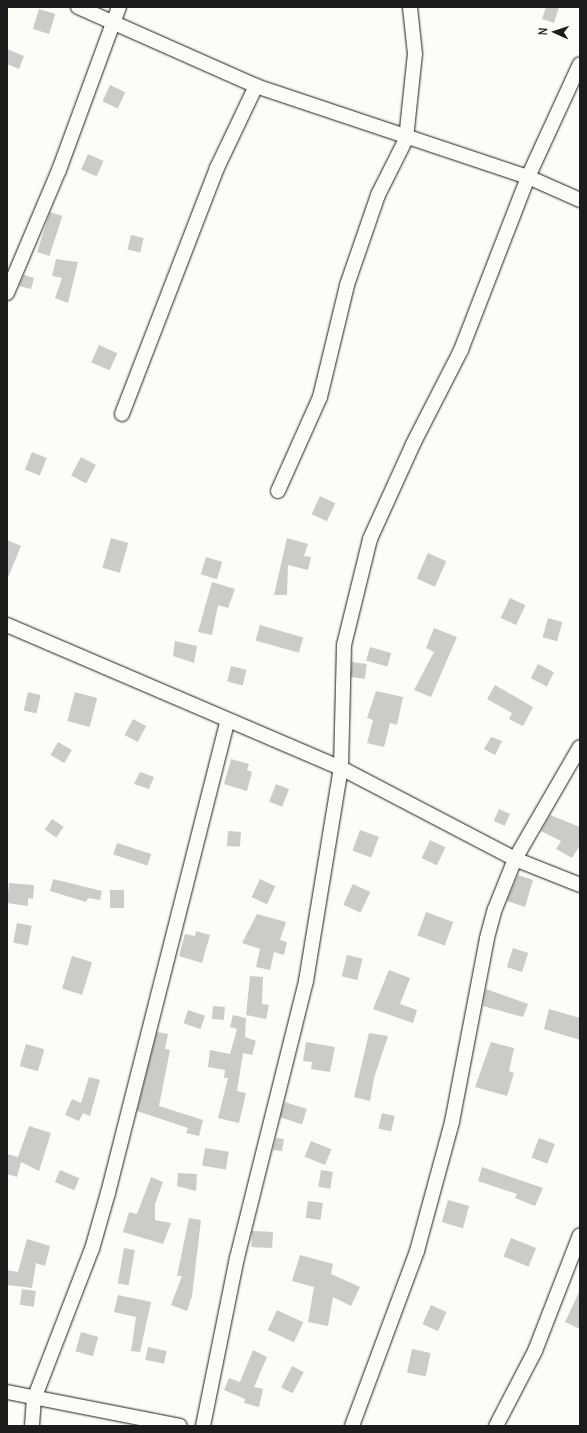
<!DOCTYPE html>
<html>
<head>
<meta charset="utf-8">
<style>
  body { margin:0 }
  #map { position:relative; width:587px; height:1433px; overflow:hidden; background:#fdfcf7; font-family:Delius,sans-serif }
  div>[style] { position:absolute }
  .building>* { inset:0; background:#cccbc8; transform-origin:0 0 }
  .roads { filter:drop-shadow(0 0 1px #1c1c1c) drop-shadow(0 0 1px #1c1c1c) }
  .minor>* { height:14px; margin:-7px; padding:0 7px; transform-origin:7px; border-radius:7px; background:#fdfcf7 }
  span { translate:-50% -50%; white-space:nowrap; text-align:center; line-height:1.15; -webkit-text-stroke:3px #fdfcf7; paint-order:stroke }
  .frame { position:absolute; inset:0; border:8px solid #1c1c1c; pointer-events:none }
  .north { position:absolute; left:535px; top:12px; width:40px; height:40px; -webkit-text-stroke:3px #fdfcf7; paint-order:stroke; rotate:273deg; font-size:11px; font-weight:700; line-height:16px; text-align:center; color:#1c1c1c }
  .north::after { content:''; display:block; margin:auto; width:14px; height:18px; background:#1c1c1c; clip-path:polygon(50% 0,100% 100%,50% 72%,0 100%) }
</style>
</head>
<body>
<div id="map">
  <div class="building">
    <i style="clip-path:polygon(546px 7px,559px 7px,554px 23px,542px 19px)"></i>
    <i style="left:39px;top:9px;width:17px;height:21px;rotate:17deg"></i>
    <i style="clip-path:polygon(7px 49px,24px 56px,19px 69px,7px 64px)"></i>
    <i style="left:110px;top:85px;width:17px;height:18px;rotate:25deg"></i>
    <i style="left:88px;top:154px;width:17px;height:17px;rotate:24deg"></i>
    <i style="left:50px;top:212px;width:13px;height:42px;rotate:18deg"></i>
    <i style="left:131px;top:235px;width:13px;height:15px;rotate:13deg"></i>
    <i style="clip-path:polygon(56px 259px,78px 262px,68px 303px,55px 298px,62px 278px,52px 276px)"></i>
    <i style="clip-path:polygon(24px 275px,34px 278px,31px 289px,19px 286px)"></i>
    <i style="left:99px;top:345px;width:20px;height:19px;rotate:24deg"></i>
    <i style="left:32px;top:452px;width:16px;height:19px;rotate:22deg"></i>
    <i style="left:81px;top:457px;width:17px;height:21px;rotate:28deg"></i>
    <i style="left:320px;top:496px;width:17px;height:20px;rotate:25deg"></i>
    <i style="left:111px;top:538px;width:18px;height:31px;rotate:16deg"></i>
    <i style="clip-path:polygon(287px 538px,308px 544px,304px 556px,311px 557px,308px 570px,288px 565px,287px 595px,274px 595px)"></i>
    <i style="clip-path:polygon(7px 540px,21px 546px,7px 580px)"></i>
    <i style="left:428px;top:553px;width:20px;height:28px;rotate:24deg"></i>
    <i style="left:206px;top:557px;width:17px;height:18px;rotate:17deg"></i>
    <i style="clip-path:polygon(212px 582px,235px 589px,228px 608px,218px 605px,212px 635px,198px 632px)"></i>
    <i style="left:510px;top:598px;width:17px;height:22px;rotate:25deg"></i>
    <i style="left:548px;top:618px;width:15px;height:20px;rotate:16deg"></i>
    <i style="left:260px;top:625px;width:45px;height:16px;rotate:16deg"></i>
    <i style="clip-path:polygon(434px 628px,457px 637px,431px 697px,414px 690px,434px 652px,426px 648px)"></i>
    <i style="clip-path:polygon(175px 641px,197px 646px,194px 663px,173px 656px)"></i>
    <i style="left:370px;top:647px;width:22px;height:14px;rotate:16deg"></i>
    <i style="left:352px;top:662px;width:15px;height:15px;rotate:8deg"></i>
    <i style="left:538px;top:664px;width:18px;height:16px;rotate:27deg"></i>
    <i style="left:231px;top:666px;width:16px;height:16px;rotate:14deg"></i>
    <i style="clip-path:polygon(495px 685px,533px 707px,523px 726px,509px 719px,512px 713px,487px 699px)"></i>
    <i style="clip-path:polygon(376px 691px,403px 697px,397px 725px,390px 723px,384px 747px,367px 743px,373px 720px,367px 718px)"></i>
    <i style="left:28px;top:692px;width:13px;height:19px;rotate:13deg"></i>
    <i style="left:75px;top:692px;width:23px;height:30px;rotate:15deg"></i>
    <i style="left:133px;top:719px;width:15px;height:18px;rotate:28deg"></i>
    <i style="clip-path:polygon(491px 737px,502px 741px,495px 755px,484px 749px)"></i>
    <i style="left:58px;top:742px;width:16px;height:15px;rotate:30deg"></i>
    <i style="clip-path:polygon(231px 759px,249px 764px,247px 770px,252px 772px,247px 791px,224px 784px)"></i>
    <i style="clip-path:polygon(140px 772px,154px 777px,149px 789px,134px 784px)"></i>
    <i style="left:276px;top:784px;width:14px;height:19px;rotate:21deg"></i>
    <i style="left:499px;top:809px;width:12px;height:13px;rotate:24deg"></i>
    <i style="clip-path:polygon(550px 815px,580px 827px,580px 845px,572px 858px,556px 849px,561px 841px,541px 831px)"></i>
    <i style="left:52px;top:819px;width:14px;height:13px;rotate:34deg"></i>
    <i style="left:360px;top:830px;width:20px;height:22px;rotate:20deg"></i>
    <i style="left:228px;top:831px;width:13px;height:15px;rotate:4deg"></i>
    <i style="left:430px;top:840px;width:17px;height:20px;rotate:25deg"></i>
    <i style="left:117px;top:843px;width:36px;height:12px;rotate:18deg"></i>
    <i style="clip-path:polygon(518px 875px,533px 880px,525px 907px,507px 901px)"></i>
    <i style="clip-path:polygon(53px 879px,102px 891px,100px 900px,88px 898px,86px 902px,50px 891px)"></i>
    <i style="left:260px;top:879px;width:17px;height:20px;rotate:25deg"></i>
    <i style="clip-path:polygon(9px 883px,34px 885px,33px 899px,28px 898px,28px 906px,7px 903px)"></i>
    <i style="left:353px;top:884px;width:19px;height:23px;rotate:25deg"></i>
    <i style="left:110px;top:890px;width:14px;height:18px"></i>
    <i style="left:426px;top:912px;width:29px;height:25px;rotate:20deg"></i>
    <i style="clip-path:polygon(257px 914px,286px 922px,280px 940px,287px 942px,284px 955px,274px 952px,270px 970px,256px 967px,260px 949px,242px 943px)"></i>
    <i style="left:17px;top:923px;width:15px;height:20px;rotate:11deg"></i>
    <i style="clip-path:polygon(196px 931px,210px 935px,202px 963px,179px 956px,185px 934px,195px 936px)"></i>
    <i style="left:513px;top:948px;width:16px;height:20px;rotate:18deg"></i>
    <i style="left:347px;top:955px;width:16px;height:22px;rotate:14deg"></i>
    <i style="left:72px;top:956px;width:21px;height:34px;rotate:17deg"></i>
    <i style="clip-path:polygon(389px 970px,410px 978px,400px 1004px,417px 1010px,413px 1023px,373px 1009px)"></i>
    <i style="clip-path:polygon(250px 976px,263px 977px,262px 1004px,269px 1005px,266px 1019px,246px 1015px)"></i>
    <i style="clip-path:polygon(486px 989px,528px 1004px,523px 1017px,483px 1006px)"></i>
    <i style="left:213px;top:1006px;width:12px;height:13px;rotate:5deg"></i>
    <i style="clip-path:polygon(549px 1009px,580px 1018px,580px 1040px,544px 1029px)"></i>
    <i style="left:188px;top:1010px;width:18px;height:14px;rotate:19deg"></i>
    <i style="clip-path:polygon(233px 1015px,246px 1018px,245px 1037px,256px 1041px,252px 1055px,243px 1053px,237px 1091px,246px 1093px,239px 1123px,218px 1118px,228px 1078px,224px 1078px,225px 1070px,208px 1067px,210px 1050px,230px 1054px,237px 1029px,230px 1027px)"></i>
    <i style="clip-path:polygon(157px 1032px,168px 1034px,165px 1049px,170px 1050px,159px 1106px,203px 1120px,199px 1136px,186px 1133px,188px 1128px,137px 1111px)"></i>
    <i style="clip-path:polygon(369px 1033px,388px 1036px,374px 1078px,370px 1101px,354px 1097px)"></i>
    <i style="clip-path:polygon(306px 1042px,335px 1047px,330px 1072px,311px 1069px,312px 1062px,303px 1061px)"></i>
    <i style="clip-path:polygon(491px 1042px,514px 1048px,509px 1071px,514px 1073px,507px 1096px,475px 1087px)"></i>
    <i style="left:26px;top:1044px;width:19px;height:23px;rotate:16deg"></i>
    <i style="clip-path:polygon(89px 1077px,100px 1080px,90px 1116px,83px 1113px,79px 1121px,65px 1115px,72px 1099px,81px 1103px)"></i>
    <i style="left:285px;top:1102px;width:23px;height:16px;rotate:18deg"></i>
    <i style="left:382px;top:1113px;width:13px;height:16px;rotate:13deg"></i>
    <i style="clip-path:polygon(29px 1126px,51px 1133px,39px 1171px,21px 1162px,17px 1177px,7px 1174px,7px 1154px,18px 1157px)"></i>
    <i style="clip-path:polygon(276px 1138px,284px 1139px,282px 1151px,273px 1150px)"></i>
    <i style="left:539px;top:1138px;width:17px;height:21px;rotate:21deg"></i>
    <i style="left:311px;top:1141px;width:22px;height:17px;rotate:22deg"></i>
    <i style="left:205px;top:1148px;width:24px;height:18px;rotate:9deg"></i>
    <i style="clip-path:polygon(482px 1167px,543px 1188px,535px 1206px,515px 1198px,517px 1194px,478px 1181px)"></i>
    <i style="left:60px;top:1170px;width:21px;height:13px;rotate:23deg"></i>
    <i style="left:321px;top:1170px;width:12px;height:17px;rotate:9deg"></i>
    <i style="clip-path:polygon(178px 1173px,197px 1174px,196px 1191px,177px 1186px)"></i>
    <i style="clip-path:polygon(151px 1177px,163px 1182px,155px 1204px,155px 1220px,171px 1223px,163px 1244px,123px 1232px,129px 1212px,137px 1214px)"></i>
    <i style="left:448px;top:1200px;width:22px;height:23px;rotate:16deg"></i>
    <i style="left:308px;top:1201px;width:15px;height:17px;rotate:8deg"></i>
    <i style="clip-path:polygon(189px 1218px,201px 1220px,192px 1296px,187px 1311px,171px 1305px,182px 1276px,177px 1276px)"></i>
    <i style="left:252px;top:1231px;width:21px;height:16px;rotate:3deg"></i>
    <i style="left:511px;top:1238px;width:27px;height:20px;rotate:22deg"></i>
    <i style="clip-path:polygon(27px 1239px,50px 1246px,45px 1266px,36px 1263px,32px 1288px,7px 1285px,7px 1270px,18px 1272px)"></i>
    <i style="left:124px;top:1248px;width:11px;height:36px;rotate:10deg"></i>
    <i style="clip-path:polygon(300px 1255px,333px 1264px,331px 1274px,360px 1287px,351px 1306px,333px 1297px,328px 1326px,308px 1322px,314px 1287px,292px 1281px)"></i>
    <i style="left:22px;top:1289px;width:14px;height:16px;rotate:8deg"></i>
    <i style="clip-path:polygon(580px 1290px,580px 1329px,565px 1322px)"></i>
    <i style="clip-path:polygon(118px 1295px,151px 1302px,140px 1352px,131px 1351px,136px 1317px,114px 1312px)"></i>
    <i style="left:431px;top:1305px;width:17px;height:21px;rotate:24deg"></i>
    <i style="left:277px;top:1310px;width:29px;height:22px;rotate:25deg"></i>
    <i style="left:81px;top:1332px;width:18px;height:20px;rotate:16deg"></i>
    <i style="left:148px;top:1347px;width:19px;height:13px;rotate:12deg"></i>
    <i style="left:412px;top:1349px;width:19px;height:24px;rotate:12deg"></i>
    <i style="clip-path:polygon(253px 1350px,267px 1357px,254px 1387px,263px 1389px,259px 1407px,244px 1403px,245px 1399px,224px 1390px,229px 1378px,240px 1382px)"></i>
    <i style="left:292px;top:1366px;width:13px;height:24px;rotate:27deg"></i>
  </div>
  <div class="roads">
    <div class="minor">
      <i style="left:78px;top:7px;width:195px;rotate:23.9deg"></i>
      <i style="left:256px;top:86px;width:287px;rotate:18.5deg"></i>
      <i style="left:528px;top:177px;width:57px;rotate:23.9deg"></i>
      <i style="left:7px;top:293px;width:134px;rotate:-67.1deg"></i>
      <i style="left:59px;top:170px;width:174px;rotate:-69.8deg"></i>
      <i style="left:122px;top:414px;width:264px;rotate:-68.9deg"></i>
      <i style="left:217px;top:168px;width:91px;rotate:-64.6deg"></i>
      <i style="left:278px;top:491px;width:103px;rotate:-65.9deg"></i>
      <i style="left:320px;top:397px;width:115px;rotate:-76.4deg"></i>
      <i style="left:347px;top:285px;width:95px;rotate:-71deg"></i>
      <i style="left:378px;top:195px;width:63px;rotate:-63.4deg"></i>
      <i style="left:406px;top:139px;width:85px;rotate:-84deg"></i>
      <i style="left:415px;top:54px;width:47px;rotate:-96.1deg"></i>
      <i style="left:7px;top:625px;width:363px;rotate:23.2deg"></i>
      <i style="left:341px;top:768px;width:196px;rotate:27.6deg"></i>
      <i style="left:515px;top:859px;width:70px;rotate:21.8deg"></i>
      <i style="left:7px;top:1392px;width:176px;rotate:11.1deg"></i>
      <i style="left:32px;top:1426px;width:27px;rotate:-86deg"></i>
      <i style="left:34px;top:1399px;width:161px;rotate:-68.9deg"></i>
      <i style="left:92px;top:1249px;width:58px;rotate:-74.1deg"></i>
      <i style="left:108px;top:1193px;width:487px;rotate:-75.8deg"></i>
      <i style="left:203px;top:1426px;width:171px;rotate:-78.6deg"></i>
      <i style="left:237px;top:1258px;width:285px;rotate:-76deg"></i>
      <i style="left:306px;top:981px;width:216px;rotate:-80.7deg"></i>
      <i style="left:341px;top:768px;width:123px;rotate:-88.6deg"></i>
      <i style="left:344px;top:645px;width:109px;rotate:-76.2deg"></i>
      <i style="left:370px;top:539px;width:104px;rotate:-65.6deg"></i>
      <i style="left:413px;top:444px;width:106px;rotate:-62.9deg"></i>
      <i style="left:461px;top:350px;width:186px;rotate:-68.8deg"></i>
      <i style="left:528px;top:177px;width:124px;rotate:-65.3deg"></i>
      <i style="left:352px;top:1426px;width:187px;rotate:-69.6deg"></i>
      <i style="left:417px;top:1251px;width:134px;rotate:-74.8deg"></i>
      <i style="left:452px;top:1122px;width:187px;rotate:-79.2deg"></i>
      <i style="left:487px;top:938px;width:30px;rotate:-75deg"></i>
      <i style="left:495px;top:909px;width:54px;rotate:-68.2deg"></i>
      <i style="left:515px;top:859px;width:129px;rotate:-59.9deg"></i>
      <i style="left:496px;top:1426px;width:85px;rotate:-62.5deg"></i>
      <i style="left:535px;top:1351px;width:124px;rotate:-68.8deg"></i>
    </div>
  </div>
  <div class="frame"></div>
  <div class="north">N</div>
</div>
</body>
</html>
